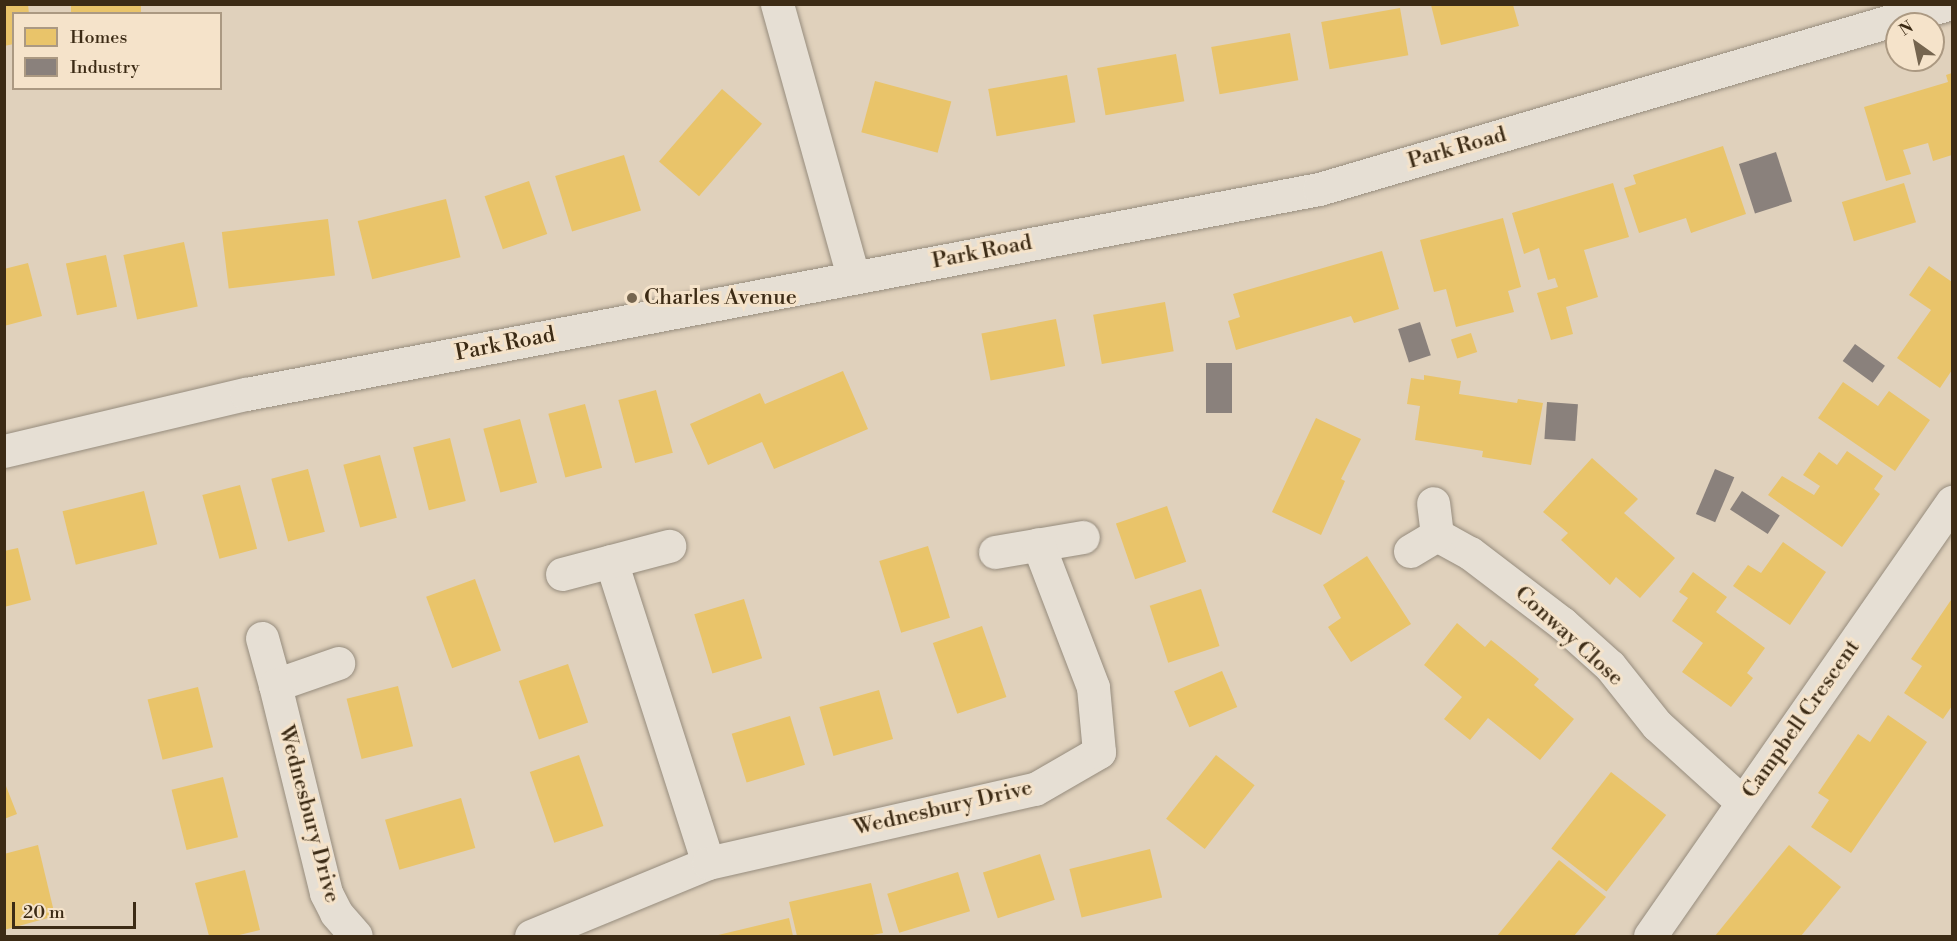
<!DOCTYPE html>
<html>
<head>
<meta charset="utf-8">
<style>
  body { margin:0 }
  #map { position:relative; width:1957px; height:941px; overflow:hidden; background:#e0d1bc; font-family:"Libre Bodoni",serif }
  div>[style] { position:absolute }
  .homes>* { inset:0; background:#e9c46a; transform-origin:0 0 }
  .industry>* { inset:0; background:#8a817c; transform-origin:0 0 }
  .roads { filter:drop-shadow(0 0 2px #968c7d) drop-shadow(0 0 2px #968c7d) }
  .minor>* { height:33px; margin:-16.5px; padding:0 16.5px; transform-origin:16.5px; border-radius:16.5px; background:#e6dfd4 }
  .dots>* { width:16px; height:16px; translate:-50% -50%; box-sizing:border-box; border:3px solid #f5e3ca; border-radius:50% }
  span { translate:-50% -50%; white-space:nowrap; text-align:center; line-height:1.15; -webkit-text-stroke:6px #f5e3ca; paint-order:stroke }
  .street-label { font-size:22px; color:#3c2b15 }
  .poi-label { font-size:22px; color:#3c2b15 }
  .left { translate:0 -50%; text-align:left }
  .frame { position:absolute; inset:0; border:6px solid #3c2b15; pointer-events:none }
  .legend { position:absolute; left:12px; top:12px; width:210px; height:78px; box-sizing:border-box; background:#f5e3ca; border:2px solid #ab9982; margin:0; padding:8px 10px; list-style:none; font-size:18px; color:#3c2b15 }
  .legend li { display:flex; align-items:center; gap:12px; height:30px }
  .legend b { width:30px; border:2px solid #ab9982 }
  .north { position:absolute; left:1885px; top:12px; width:60px; height:60px; box-sizing:border-box; background:#f5e3ca; border:2px solid #ab9982; border-radius:50%; rotate:327deg; font-size:16px; font-weight:700; line-height:24px; text-align:center; color:#3c2b15 }
  .north::after { content:''; display:block; margin:auto; width:21px; height:27px; background:#75654f; clip-path:polygon(50% 0,100% 100%,50% 72%,0 100%) }
  .scale { position:absolute; left:12px; top:902px; width:124px; height:27px; box-sizing:border-box; border:3px solid #3c2b15; border-top:0; padding-left:8px; font-size:18px; line-height:21px; white-space:nowrap; color:#3c2b15; -webkit-text-stroke:4px #f5e3ca; paint-order:stroke }
</style>
</head>
<body>
<div id="map">
  <div class="homes">
    <i style="clip-path:polygon(4px 4px,28px 4px,29px 14px,14px 14px,14px 44px,4px 46px)"></i>
    <i style="left:71px;top:4px;width:70px;height:10px"></i>
    <i style="clip-path:polygon(1431px 5px,1513px 5px,1519px 26px,1441px 45px)"></i>
    <i style="left:1400px;top:8px;width:48px;height:80px;rotate:80deg"></i>
    <i style="left:1290px;top:33px;width:48px;height:80px;rotate:80deg"></i>
    <i style="left:1176px;top:54px;width:48px;height:80px;rotate:80deg"></i>
    <i style="clip-path:polygon(1952px 73px,1952px 155px,1933px 161px,1928px 143px,1903px 150px,1911px 174px,1886px 181px,1864px 107px,1948px 82px,1946px 75px)"></i>
    <i style="left:1067px;top:75px;width:48px;height:80px;rotate:80deg"></i>
    <i style="left:875px;top:81px;width:79px;height:53px;rotate:15deg"></i>
    <i style="left:722px;top:89px;width:53px;height:96px;rotate:41deg"></i>
    <i style="clip-path:polygon(1723px 146px,1746px 214px,1691px 233px,1686px 218px,1639px 233px,1624px 188px,1636px 184px,1633px 175px)"></i>
    <i style="left:624px;top:155px;width:58px;height:72px;rotate:73deg"></i>
    <i style="left:529px;top:181px;width:56px;height:47px;rotate:71deg"></i>
    <i style="clip-path:polygon(1613px 183px,1629px 237px,1584px 250px,1598px 297px,1566px 307px,1573px 334px,1551px 340px,1537px 293px,1558px 287px,1555px 278px,1548px 280px,1539px 248px,1524px 254px,1512px 213px)"></i>
    <i style="left:1904px;top:183px;width:41px;height:65px;rotate:73deg"></i>
    <i style="left:446px;top:199px;width:60px;height:91px;rotate:76deg"></i>
    <i style="clip-path:polygon(1503px 218px,1521px 287px,1508px 291px,1514px 312px,1456px 327px,1446px 289px,1434px 292px,1420px 240px)"></i>
    <i style="left:328px;top:219px;width:57px;height:107px;rotate:83deg"></i>
    <i style="left:184px;top:242px;width:66px;height:62px;rotate:78deg"></i>
    <i style="clip-path:polygon(1382px 251px,1399px 309px,1354px 323px,1351px 316px,1236px 350px,1228px 321px,1240px 317px,1233px 294px)"></i>
    <i style="left:106px;top:255px;width:53px;height:41px;rotate:78deg"></i>
    <i style="clip-path:polygon(28px 263px,42px 316px,4px 326px,4px 269px)"></i>
    <i style="clip-path:polygon(1929px 266px,1952px 282px,1952px 370px,1940px 388px,1897px 358px,1931px 310px,1909px 295px)"></i>
    <i style="left:1165px;top:302px;width:50px;height:73px;rotate:80deg"></i>
    <i style="left:1056px;top:319px;width:48px;height:76px;rotate:79deg"></i>
    <i style="left:1471px;top:333px;width:20px;height:21px;rotate:72deg"></i>
    <i style="clip-path:polygon(843px 371px,868px 429px,774px 469px,762px 442px,708px 465px,690px 424px,760px 393px,765px 404px)"></i>
    <i style="clip-path:polygon(1424px 375px,1461px 381px,1459px 394px,1517px 403px,1518px 399px,1543px 403px,1531px 465px,1482px 457px,1483px 451px,1415px 440px,1420px 406px,1407px 404px,1411px 378px,1424px 380px)"></i>
    <i style="clip-path:polygon(1843px 382px,1878px 406px,1889px 391px,1930px 420px,1895px 471px,1818px 418px)"></i>
    <i style="left:656px;top:390px;width:65px;height:39px;rotate:75deg"></i>
    <i style="left:585px;top:404px;width:66px;height:38px;rotate:75deg"></i>
    <i style="clip-path:polygon(1316px 418px,1361px 439px,1341px 479px,1345px 481px,1321px 535px,1272px 512px)"></i>
    <i style="left:520px;top:419px;width:66px;height:38px;rotate:75deg"></i>
    <i style="left:450px;top:438px;width:65px;height:38px;rotate:76deg"></i>
    <i style="clip-path:polygon(1847px 451px,1883px 476px,1874px 489px,1880px 494px,1842px 547px,1768px 495px,1782px 476px,1814px 495px,1820px 486px,1803px 475px,1819px 452px,1837px 465px)"></i>
    <i style="left:380px;top:455px;width:65px;height:38px;rotate:75deg"></i>
    <i style="clip-path:polygon(1592px 458px,1638px 499px,1624px 513px,1675px 558px,1640px 598px,1616px 577px,1610px 585px,1561px 540px,1568px 533px,1543px 512px)"></i>
    <i style="left:308px;top:469px;width:65px;height:38px;rotate:75deg"></i>
    <i style="left:240px;top:485px;width:66px;height:39px;rotate:75deg"></i>
    <i style="left:144px;top:491px;width:55px;height:84px;rotate:76deg"></i>
    <i style="left:1167px;top:506px;width:59px;height:54px;rotate:71deg"></i>
    <i style="clip-path:polygon(1783px 542px,1826px 572px,1790px 625px,1733px 586px,1748px 565px,1761px 573px)"></i>
    <i style="left:928px;top:546px;width:75px;height:51px;rotate:73deg"></i>
    <i style="clip-path:polygon(18px 548px,31px 600px,4px 607px,4px 551px)"></i>
    <i style="clip-path:polygon(1367px 556px,1411px 624px,1351px 662px,1328px 627px,1341px 618px,1323px 585px)"></i>
    <i style="clip-path:polygon(1693px 572px,1727px 597px,1716px 612px,1765px 648px,1747px 673px,1753px 678px,1731px 707px,1682px 672px,1703px 643px,1672px 621px,1688px 598px,1679px 592px)"></i>
    <i style="left:475px;top:579px;width:76px;height:52px;rotate:70deg"></i>
    <i style="left:1201px;top:589px;width:60px;height:54px;rotate:72deg"></i>
    <i style="left:744px;top:599px;width:62px;height:52px;rotate:73deg"></i>
    <i style="clip-path:polygon(1951px 600px,1952px 706px,1943px 719px,1904px 693px,1922px 666px,1911px 659px)"></i>
    <i style="clip-path:polygon(1457px 623px,1485px 647px,1491px 640px,1515px 659px,1539px 679px,1534px 685px,1574px 719px,1540px 760px,1488px 718px,1470px 740px,1444px 719px,1462px 697px,1424px 665px)"></i>
    <i style="left:982px;top:626px;width:75px;height:52px;rotate:71deg"></i>
    <i style="left:568px;top:664px;width:62px;height:52px;rotate:71deg"></i>
    <i style="left:1222px;top:671px;width:39px;height:52px;rotate:67deg"></i>
    <i style="left:398px;top:686px;width:62px;height:53px;rotate:76deg"></i>
    <i style="left:198px;top:687px;width:62px;height:52px;rotate:76deg"></i>
    <i style="left:879px;top:690px;width:51px;height:62px;rotate:74deg"></i>
    <i style="clip-path:polygon(1888px 715px,1927px 742px,1851px 853px,1811px 827px,1829px 800px,1818px 793px,1858px 734px,1870px 742px)"></i>
    <i style="left:790px;top:716px;width:51px;height:61px;rotate:73deg"></i>
    <i style="left:579px;top:755px;width:75px;height:52px;rotate:71deg"></i>
    <i style="left:1216px;top:755px;width:49px;height:81px;rotate:38deg"></i>
    <i style="left:1611px;top:772px;width:70px;height:97px;rotate:38deg"></i>
    <i style="left:223px;top:777px;width:62px;height:53px;rotate:76deg"></i>
    <i style="clip-path:polygon(4px 781px,17px 814px,4px 819px)"></i>
    <i style="left:461px;top:798px;width:52px;height:79px;rotate:74deg"></i>
    <i style="clip-path:polygon(38px 845px,55px 916px,4px 930px,4px 854px)"></i>
    <i style="clip-path:polygon(1789px 845px,1841px 887px,1801px 936px,1715px 936px)"></i>
    <i style="left:1150px;top:849px;width:50px;height:83px;rotate:76deg"></i>
    <i style="left:1040px;top:854px;width:48px;height:60px;rotate:72deg"></i>
    <i style="clip-path:polygon(1559px 860px,1606px 897px,1574px 936px,1497px 936px)"></i>
    <i style="clip-path:polygon(245px 870px,260px 930px,235px 936px,209px 936px,195px 883px)"></i>
    <i style="left:958px;top:872px;width:41px;height:74px;rotate:73deg"></i>
    <i style="clip-path:polygon(871px 883px,883px 933px,867px 936px,797px 936px,789px 902px)"></i>
    <i style="clip-path:polygon(789px 918px,793px 936px,714px 936px)"></i>
  </div>
  <div class="industry">
    <i style="left:1776px;top:152px;width:52px;height:39px;rotate:72deg"></i>
    <i style="left:1420px;top:322px;width:35px;height:23px;rotate:72deg"></i>
    <i style="left:1855px;top:344px;width:37px;height:21px;rotate:36deg"></i>
    <i style="left:1206px;top:363px;width:26px;height:50px"></i>
    <i style="left:1547px;top:402px;width:31px;height:37px;rotate:4deg"></i>
    <i style="left:1715px;top:469px;width:21px;height:49px;rotate:23deg"></i>
    <i style="left:1742px;top:491px;width:45px;height:22px;rotate:33deg"></i>
  </div>
  <div class="roads">
    <div class="minor">
      <i style="left:777px;top:4px;width:283px;rotate:74.4deg"></i>
      <i style="left:4px;top:451px;width:249px;rotate:-13.3deg"></i>
      <i style="left:246px;top:394px;width:1092px;rotate:-10.82deg"></i>
      <i style="left:1319px;top:189px;width:656px;rotate:-16.39deg"></i>
      <i style="left:1437px;top:535px;width:38px;rotate:29deg"></i>
      <i style="left:1470px;top:553px;width:116px;rotate:37.3deg"></i>
      <i style="left:1562px;top:623px;width:64px;rotate:41.9deg"></i>
      <i style="left:1610px;top:666px;width:75px;rotate:51.5deg"></i>
      <i style="left:1657px;top:725px;width:115px;rotate:42.2deg"></i>
      <i style="left:1410px;top:551px;width:31px;rotate:-31deg"></i>
      <i style="left:1437px;top:535px;width:32px;rotate:-97deg"></i>
      <i style="left:995px;top:552px;width:89px;rotate:-9.7deg"></i>
      <i style="left:611px;top:561px;width:317px;rotate:72.2deg"></i>
      <i style="left:562px;top:574px;width:111px;rotate:-14.7deg"></i>
      <i style="left:262px;top:638px;width:49px;rotate:74.5deg"></i>
      <i style="left:275px;top:685px;width:67px;rotate:-19.2deg"></i>
      <i style="left:275px;top:685px;width:214px;rotate:76.2deg"></i>
      <i style="left:326px;top:893px;width:22px;rotate:63deg"></i>
      <i style="left:336px;top:913px;width:30px;rotate:49deg"></i>
      <i style="left:531px;top:936px;width:191px;rotate:-22.4deg"></i>
      <i style="left:708px;top:863px;width:335px;rotate:-12.8deg"></i>
      <i style="left:1035px;top:789px;width:74px;rotate:-30deg"></i>
      <i style="left:1099px;top:752px;width:65px;rotate:-95.3deg"></i>
      <i style="left:1093px;top:687px;width:153px;rotate:-111deg"></i>
      <i style="left:1650px;top:936px;width:529px;rotate:-55.17deg"></i>
    </div>
  </div>
  <div class="dots">
    <i style="left:632px;top:298px;background:#75654f"></i>
  </div>
  <div class="street-label">
    <span style="left:1457px;top:148px;rotate:-16deg">Park Road</span>
    <span style="left:982px;top:252px;rotate:-11deg">Park Road</span>
    <span style="left:505px;top:344px;rotate:-11deg">Park Road</span>
    <span style="left:1569px;top:636px;rotate:42deg">Conway Close</span>
    <span style="left:1801px;top:719px;rotate:-55deg">Campbell Crescent</span>
    <span style="left:943px;top:808px;rotate:-13deg">Wednesbury Drive</span>
    <span style="left:309px;top:814px;rotate:75deg">Wednesbury Drive</span>
  </div>
  <div class="poi-label">
    <span class="left" style="left:644px;top:298px">Charles Avenue</span>
  </div>
  <div class="frame"></div>
  <ul class="legend">
  <li><b style="height:16px;background:#e9c46a"></b>Homes</li>
  <li><b style="height:16px;background:#8a817c"></b>Industry</li>
  </ul>
  <div class="north">N</div>
  <div class="scale">20 m</div>
</div>
</body>
</html>
